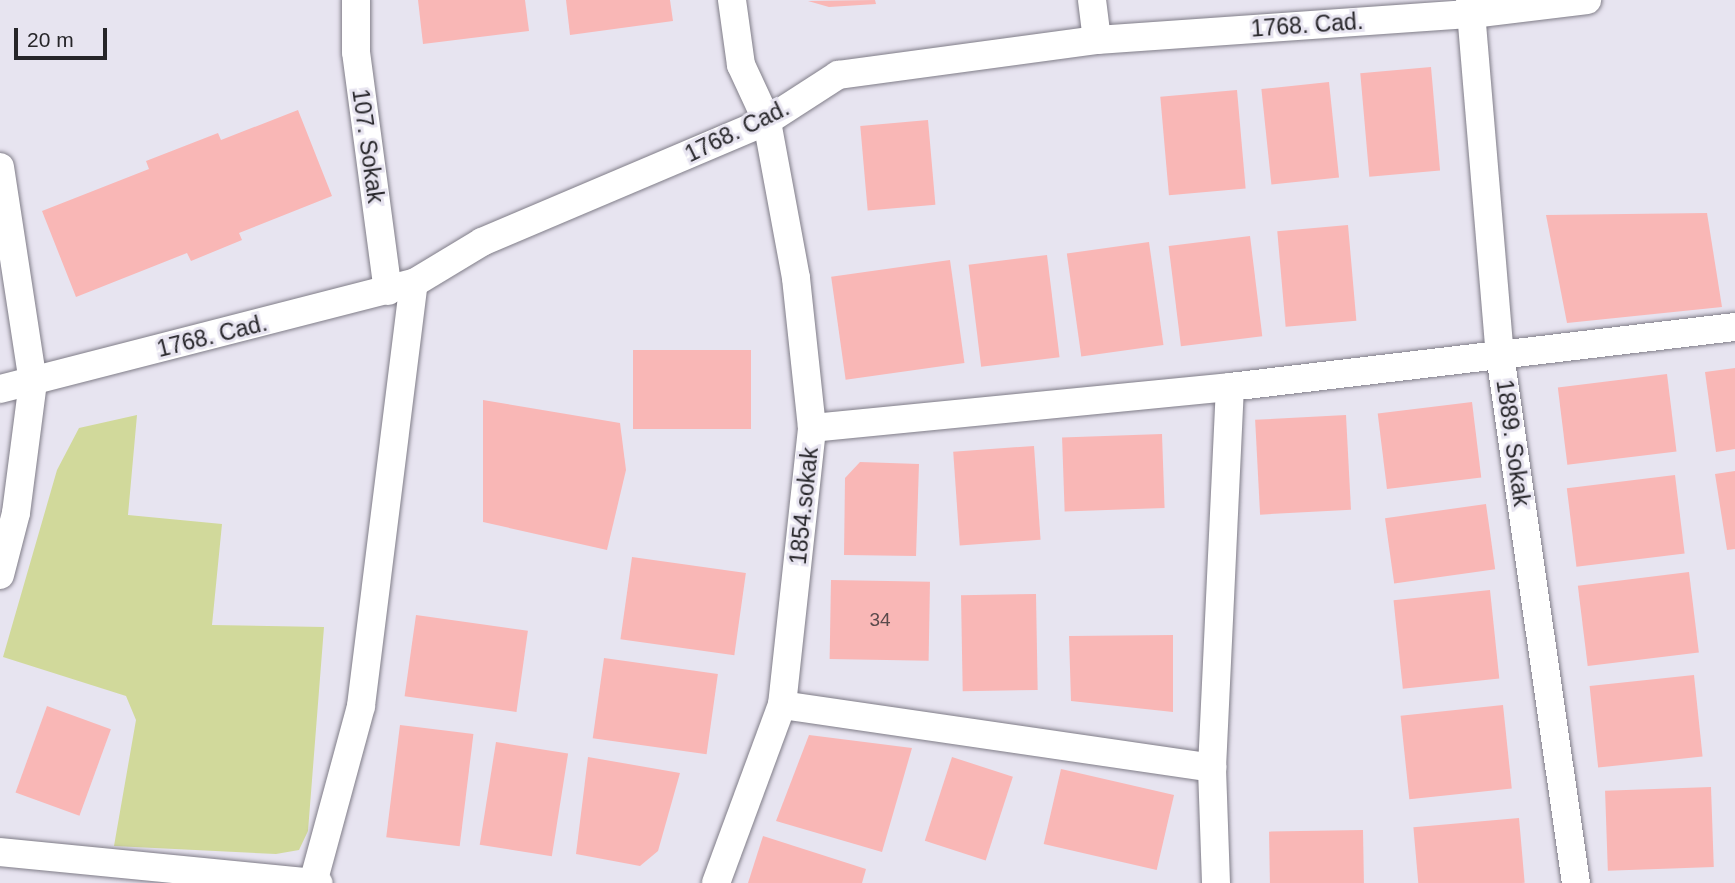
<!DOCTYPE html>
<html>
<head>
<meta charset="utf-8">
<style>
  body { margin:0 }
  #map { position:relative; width:1735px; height:883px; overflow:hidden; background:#e7e4f0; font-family:Helvetica,sans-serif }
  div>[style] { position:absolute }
  .green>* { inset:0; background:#d1d99b }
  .building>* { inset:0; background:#f9b7b6; transform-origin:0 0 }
  .roads { filter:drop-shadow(0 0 2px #807d88) drop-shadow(0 0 2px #807d88) }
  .minor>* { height:28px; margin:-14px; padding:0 14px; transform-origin:14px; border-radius:14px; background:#fff }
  span { translate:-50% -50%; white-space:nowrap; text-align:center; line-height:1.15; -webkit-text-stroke:6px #e7e4f0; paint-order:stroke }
  .number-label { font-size:19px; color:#5b4a4c }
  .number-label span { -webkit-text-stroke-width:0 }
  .street-label { font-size:23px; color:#262529 }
  .scale { position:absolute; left:14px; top:28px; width:93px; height:32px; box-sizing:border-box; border:4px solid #262529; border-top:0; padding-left:9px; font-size:21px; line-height:24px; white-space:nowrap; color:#262529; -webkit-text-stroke:5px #e7e4f0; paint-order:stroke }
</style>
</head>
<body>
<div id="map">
  <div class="green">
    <i style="clip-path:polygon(137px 415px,128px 515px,222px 524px,212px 625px,324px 627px,308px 831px,299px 850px,276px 854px,114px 846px,136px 720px,126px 696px,3px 657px,57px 470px,79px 428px)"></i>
  </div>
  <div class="building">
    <i style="clip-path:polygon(418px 0,525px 0,529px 31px,423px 44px)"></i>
    <i style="clip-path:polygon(566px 0,670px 0,673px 21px,570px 35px)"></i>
    <i style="clip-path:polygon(875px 0,876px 4px,829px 7px,808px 1px)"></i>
    <i style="left:1431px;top:67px;width:104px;height:71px;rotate:85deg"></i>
    <i style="left:1329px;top:82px;width:96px;height:68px;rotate:84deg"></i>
    <i style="left:1237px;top:90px;width:99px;height:77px;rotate:85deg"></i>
    <i style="clip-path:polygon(298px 110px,332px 196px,239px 233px,242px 240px,191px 261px,187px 253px,76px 297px,42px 211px,149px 169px,146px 161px,218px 133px,221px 140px)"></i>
    <i style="left:928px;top:120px;width:85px;height:68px;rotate:85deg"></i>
    <i style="clip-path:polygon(1707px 213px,1722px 307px,1567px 323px,1546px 215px)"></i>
    <i style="left:1348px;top:225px;width:96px;height:71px;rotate:85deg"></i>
    <i style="left:1250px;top:236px;width:101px;height:82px;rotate:83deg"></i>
    <i style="left:1149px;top:242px;width:104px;height:83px;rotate:82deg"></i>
    <i style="left:1047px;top:255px;width:103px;height:79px;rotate:83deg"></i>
    <i style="left:950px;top:260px;width:104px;height:120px;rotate:82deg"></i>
    <i style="left:751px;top:350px;width:79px;height:118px;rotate:90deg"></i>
    <i style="clip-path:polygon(1735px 368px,1735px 449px,1716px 452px,1705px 372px)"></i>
    <i style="left:1667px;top:374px;width:78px;height:110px;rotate:83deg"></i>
    <i style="clip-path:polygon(483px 400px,620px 423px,626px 470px,607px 550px,483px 522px)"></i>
    <i style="left:1472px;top:402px;width:76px;height:95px;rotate:83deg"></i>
    <i style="left:1346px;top:415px;width:95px;height:91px;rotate:87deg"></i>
    <i style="left:1162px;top:434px;width:74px;height:100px;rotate:88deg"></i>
    <i style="left:1034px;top:446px;width:94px;height:81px;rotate:86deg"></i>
    <i style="clip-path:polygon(860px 462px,919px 464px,916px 556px,844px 555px,845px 478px)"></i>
    <i style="clip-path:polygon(1735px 471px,1735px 549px,1727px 550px,1715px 474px)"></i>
    <i style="left:1675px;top:475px;width:79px;height:109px;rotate:83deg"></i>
    <i style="left:1486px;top:504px;width:66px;height:102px;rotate:82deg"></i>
    <i style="left:632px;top:557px;width:115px;height:83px;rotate:8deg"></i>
    <i style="left:1689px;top:572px;width:81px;height:112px;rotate:83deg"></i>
    <i style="left:831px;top:580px;width:99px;height:79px;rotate:1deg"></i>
    <i style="left:1490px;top:590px;width:89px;height:97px;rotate:84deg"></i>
    <i style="left:1036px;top:594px;width:96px;height:75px;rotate:89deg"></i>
    <i style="left:416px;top:615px;width:113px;height:82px;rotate:8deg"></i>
    <i style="clip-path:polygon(1173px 635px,1173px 712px,1071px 701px,1069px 636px)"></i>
    <i style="left:604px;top:658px;width:115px;height:81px;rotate:8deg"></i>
    <i style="left:1694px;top:675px;width:82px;height:105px;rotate:84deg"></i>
    <i style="left:1503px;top:705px;width:84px;height:103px;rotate:84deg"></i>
    <i style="left:47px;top:706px;width:68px;height:92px;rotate:20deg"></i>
    <i style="left:400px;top:725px;width:74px;height:113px;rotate:7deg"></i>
    <i style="clip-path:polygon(809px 735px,912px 748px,882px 852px,776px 821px)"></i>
    <i style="left:496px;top:742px;width:73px;height:104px;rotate:9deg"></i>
    <i style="clip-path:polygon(588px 757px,680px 773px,658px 851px,640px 866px,576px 854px)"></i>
    <i style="left:952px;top:757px;width:64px;height:88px;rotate:18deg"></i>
    <i style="left:1061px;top:769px;width:116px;height:77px;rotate:13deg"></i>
    <i style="left:1711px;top:787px;width:80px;height:106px;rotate:88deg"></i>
    <i style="left:1519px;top:818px;width:65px;height:106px;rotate:85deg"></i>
    <i style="left:1363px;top:830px;width:53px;height:94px;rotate:89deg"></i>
    <i style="clip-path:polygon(763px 836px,866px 869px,862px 883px,748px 883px)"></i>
  </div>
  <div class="roads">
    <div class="minor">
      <i style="left:356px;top:0;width:52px;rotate:90deg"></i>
      <i style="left:356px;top:52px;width:241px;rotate:82.4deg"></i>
      <i style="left:1092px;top:0;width:40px;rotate:82.9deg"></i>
      <i style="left:1470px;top:0;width:356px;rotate:85.2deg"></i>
      <i style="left:1500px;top:355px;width:533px;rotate:81.81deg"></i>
      <i style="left:0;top:167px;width:218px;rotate:81.3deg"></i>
      <i style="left:33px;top:382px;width:132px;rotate:97.4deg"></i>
      <i style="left:16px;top:513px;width:64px;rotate:104.5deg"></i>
      <i style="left:0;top:389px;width:427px;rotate:-14.4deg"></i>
      <i style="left:414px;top:283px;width:79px;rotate:-31.1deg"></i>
      <i style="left:482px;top:242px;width:310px;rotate:-23deg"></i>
      <i style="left:767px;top:121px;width:85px;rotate:-32.9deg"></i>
      <i style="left:838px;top:75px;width:261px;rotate:-7.7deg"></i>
      <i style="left:1097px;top:40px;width:376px;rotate:-4deg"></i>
      <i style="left:1472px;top:14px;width:116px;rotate:-6.9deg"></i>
      <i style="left:812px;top:428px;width:420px;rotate:-5.6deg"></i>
      <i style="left:1230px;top:387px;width:509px;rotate:-6.78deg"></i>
      <i style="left:782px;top:705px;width:435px;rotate:8.3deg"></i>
      <i style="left:0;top:852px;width:320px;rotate:5.6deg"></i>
      <i style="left:313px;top:883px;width:183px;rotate:-74.8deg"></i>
      <i style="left:361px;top:706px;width:426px;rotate:-82.9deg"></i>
      <i style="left:716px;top:883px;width:190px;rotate:-69.7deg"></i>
      <i style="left:782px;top:705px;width:279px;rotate:-83.8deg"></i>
      <i style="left:812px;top:428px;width:151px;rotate:-96.1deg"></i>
      <i style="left:796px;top:278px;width:160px;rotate:-100.5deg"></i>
      <i style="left:767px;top:121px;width:62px;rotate:-114.9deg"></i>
      <i style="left:741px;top:65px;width:66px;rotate:-97.9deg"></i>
      <i style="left:1216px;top:883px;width:115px;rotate:-92deg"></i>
      <i style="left:1212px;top:768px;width:381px;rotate:-87.3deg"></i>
    </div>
  </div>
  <div class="number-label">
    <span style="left:880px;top:620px">34</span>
  </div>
  <div class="street-label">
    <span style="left:1307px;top:25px;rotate:-4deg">1768. Cad.</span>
    <span style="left:737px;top:131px;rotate:-26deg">1768. Cad.</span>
    <span style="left:368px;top:146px;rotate:82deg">107. Sokak</span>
    <span style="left:212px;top:336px;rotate:-14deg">1768. Cad.</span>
    <span style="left:1513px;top:443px;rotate:82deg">1889. Sokak</span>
    <span style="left:804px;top:506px;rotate:-84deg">1854.sokak</span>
  </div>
  <div class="scale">20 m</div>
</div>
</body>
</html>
